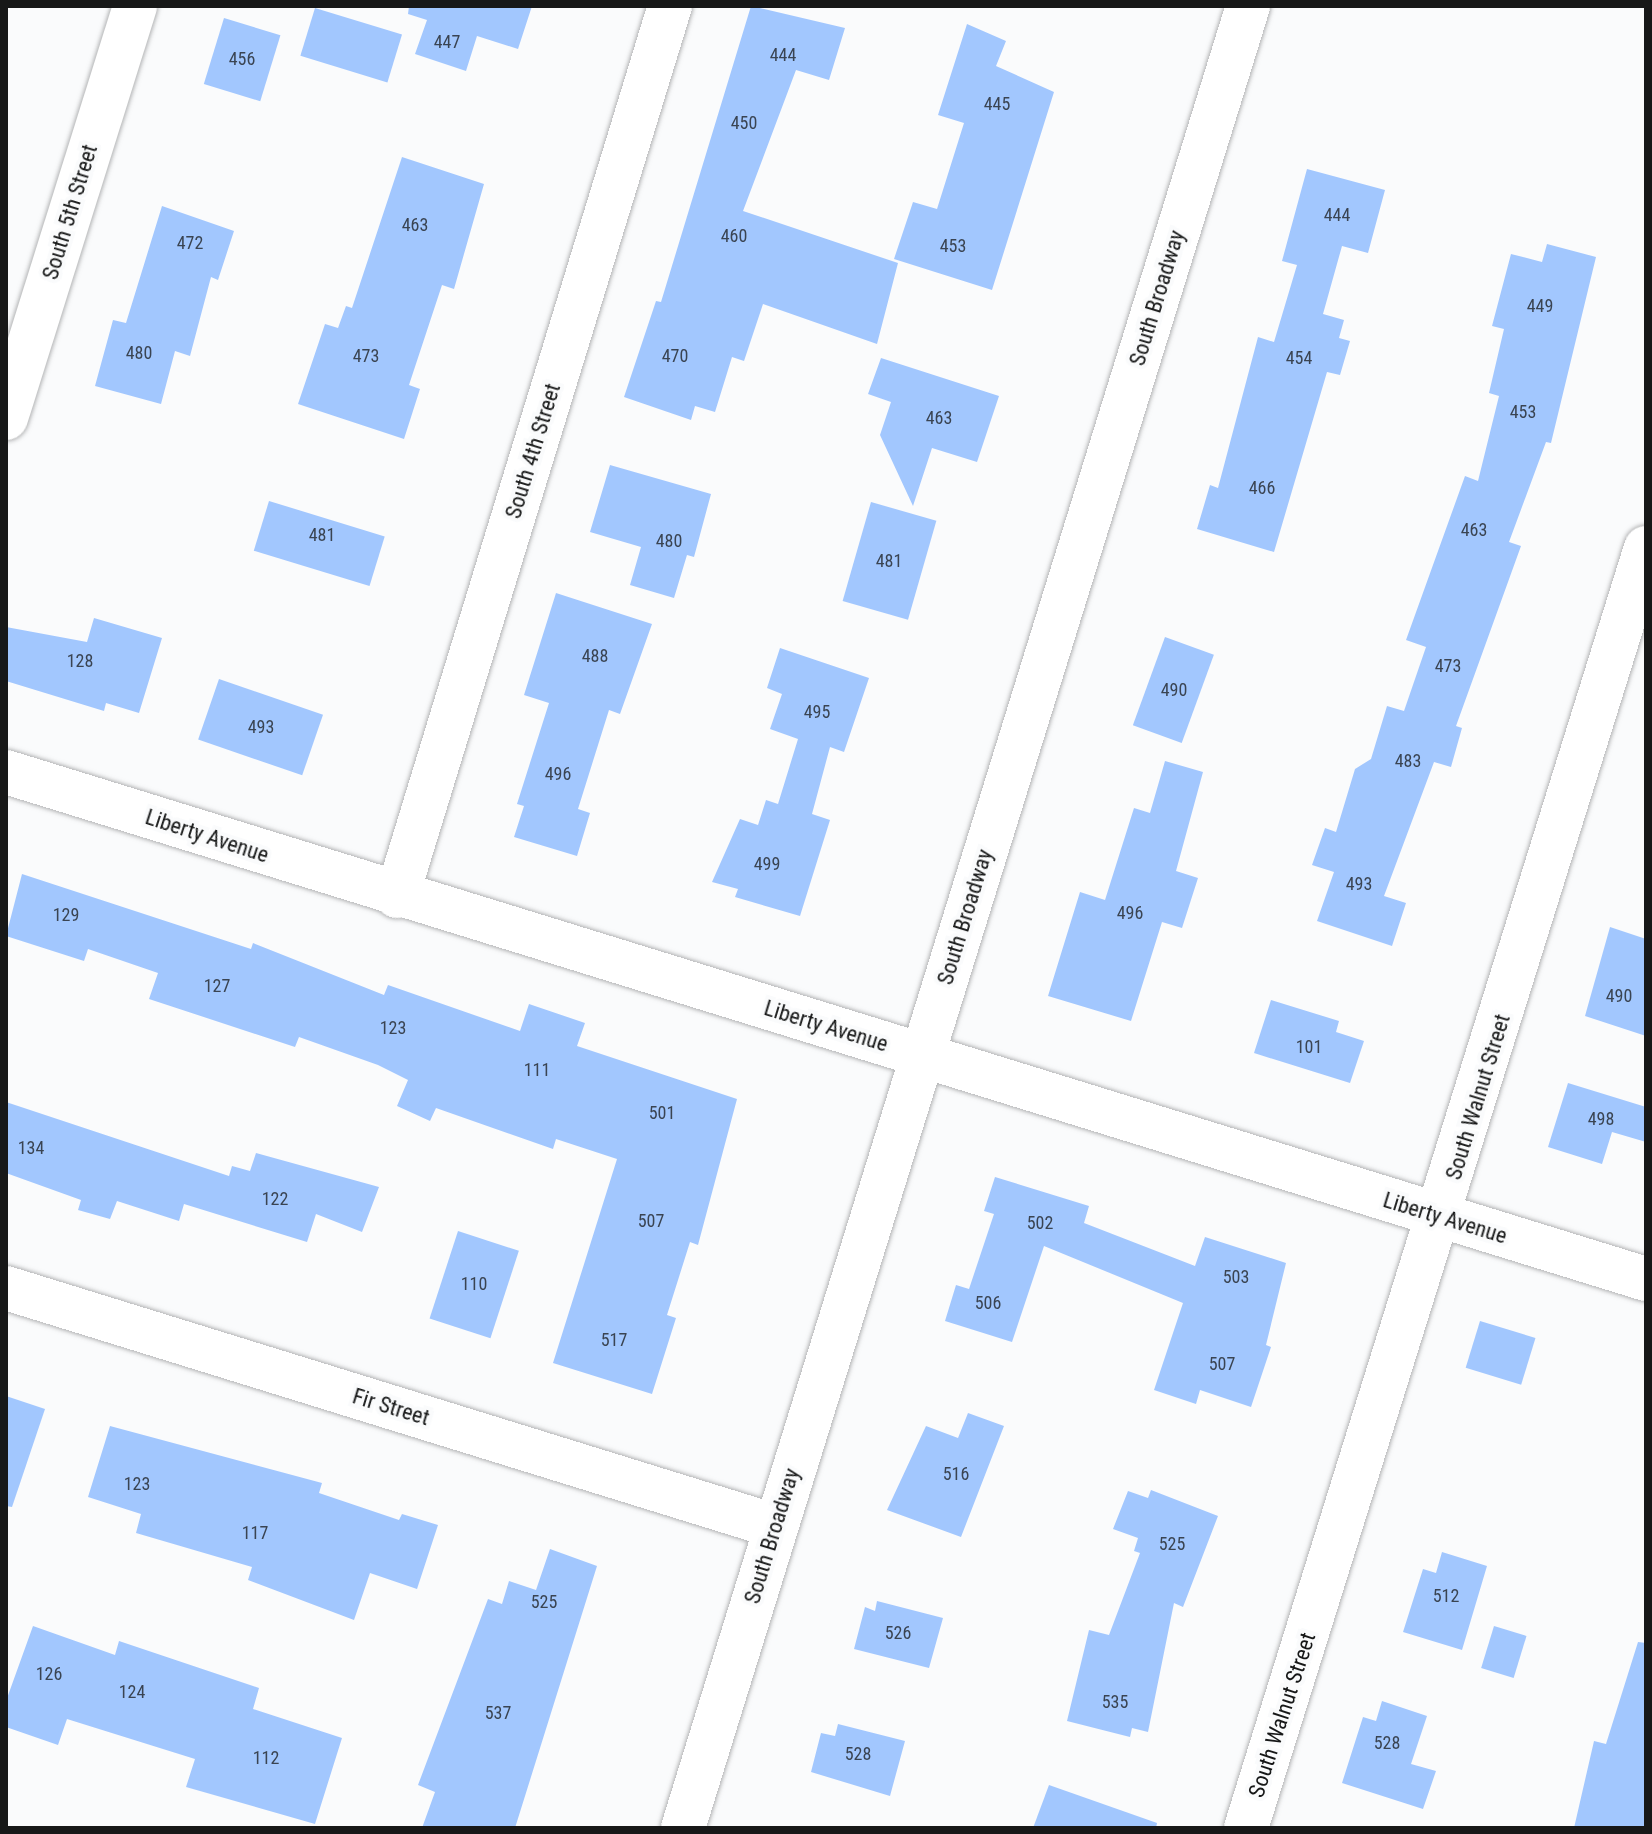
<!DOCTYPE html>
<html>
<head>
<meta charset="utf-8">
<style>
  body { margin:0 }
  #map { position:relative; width:1652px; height:1834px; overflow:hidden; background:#fafbfc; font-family:"Roboto Condensed",sans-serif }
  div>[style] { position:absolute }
  .building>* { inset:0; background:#a2c7fe; transform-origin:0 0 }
  .roads { filter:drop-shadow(0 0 2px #b4b5b6) drop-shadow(0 0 2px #b4b5b6) }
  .street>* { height:44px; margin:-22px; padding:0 22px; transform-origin:22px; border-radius:22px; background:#fff }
  .secondary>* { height:44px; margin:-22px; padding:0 22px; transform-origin:22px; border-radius:22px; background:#fff }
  span { translate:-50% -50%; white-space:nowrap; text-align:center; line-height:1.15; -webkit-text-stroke:8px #fafbfc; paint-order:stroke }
  .number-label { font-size:18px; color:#3a4452 }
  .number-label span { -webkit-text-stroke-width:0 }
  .street-label { font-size:22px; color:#171818 }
  .frame { position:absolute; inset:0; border:8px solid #171818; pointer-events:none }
</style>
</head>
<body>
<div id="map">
  <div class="building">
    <i style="clip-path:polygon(409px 6px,532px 6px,518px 49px,477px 36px,466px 71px,415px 54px,427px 20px,408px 14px)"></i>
    <i style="clip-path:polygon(751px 6px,845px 28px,829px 80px,796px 70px,743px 211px,898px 263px,877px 344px,763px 304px,744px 361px,732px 357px,715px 412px,695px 406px,691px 420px,624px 397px,656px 301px,661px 302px)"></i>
    <i style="left:315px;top:8px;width:91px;height:50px;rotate:17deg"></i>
    <i style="left:224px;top:18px;width:59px;height:69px;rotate:17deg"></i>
    <i style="clip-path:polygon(967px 24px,1006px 41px,996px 66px,1054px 92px,992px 290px,894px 259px,913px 202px,937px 209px,964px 123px,938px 115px)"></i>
    <i style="clip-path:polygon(402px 157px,484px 184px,454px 289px,442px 285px,409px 385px,420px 389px,404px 439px,298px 404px,325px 324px,338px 328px,346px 306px,352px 308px)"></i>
    <i style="clip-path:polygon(1307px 169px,1385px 190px,1368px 253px,1342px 246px,1323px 314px,1344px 320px,1339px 338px,1350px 341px,1340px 375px,1327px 372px,1274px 552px,1197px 529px,1210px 485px,1218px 488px,1258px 337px,1274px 342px,1297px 265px,1282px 261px)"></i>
    <i style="clip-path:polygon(162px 206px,234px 231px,218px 280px,211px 277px,190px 356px,175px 351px,161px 404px,95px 386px,113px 320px,126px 323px)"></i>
    <i style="clip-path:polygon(1547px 244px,1596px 257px,1551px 443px,1546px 442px,1509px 542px,1521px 546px,1456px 726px,1462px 728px,1451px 767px,1434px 762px,1384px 896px,1406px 903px,1392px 946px,1317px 921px,1334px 872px,1312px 865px,1325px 828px,1336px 832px,1355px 769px,1371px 759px,1387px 706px,1404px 711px,1426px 647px,1406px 640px,1465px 476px,1478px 481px,1499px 396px,1489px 393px,1504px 329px,1492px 326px,1511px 254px,1542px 262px)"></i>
    <i style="clip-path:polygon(881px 358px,999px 396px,977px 462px,932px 448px,913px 506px,880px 435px,891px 402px,868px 394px)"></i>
    <i style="clip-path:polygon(610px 465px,711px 494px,694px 557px,687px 555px,674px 598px,630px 585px,641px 547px,590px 532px)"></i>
    <i style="left:269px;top:501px;width:121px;height:52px;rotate:17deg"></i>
    <i style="left:871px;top:502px;width:68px;height:103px;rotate:16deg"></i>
    <i style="clip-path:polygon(556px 593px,652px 624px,620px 714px,609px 710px,578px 809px,590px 813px,577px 856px,514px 837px,524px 806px,517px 804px,549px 703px,524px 695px)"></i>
    <i style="clip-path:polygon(94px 618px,162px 638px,139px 713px,106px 703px,104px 711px,6px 681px,6px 627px,87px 642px)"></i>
    <i style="left:1165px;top:637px;width:52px;height:94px;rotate:20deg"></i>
    <i style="clip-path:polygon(780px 648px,869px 678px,844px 752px,830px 747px,812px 814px,830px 820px,800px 916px,735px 897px,738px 889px,712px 882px,740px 819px,758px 825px,766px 800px,778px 804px,798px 739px,770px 729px,782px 694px,767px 688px)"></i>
    <i style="left:219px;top:679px;width:110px;height:64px;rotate:19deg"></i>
    <i style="clip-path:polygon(1165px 761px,1203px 772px,1176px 871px,1198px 878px,1182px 928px,1162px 922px,1131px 1021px,1048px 996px,1080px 892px,1105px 900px,1134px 808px,1150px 813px)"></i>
    <i style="clip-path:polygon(22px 874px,251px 949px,253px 943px,384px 995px,388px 985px,520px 1031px,529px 1004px,585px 1023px,577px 1046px,737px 1099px,698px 1245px,690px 1242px,667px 1315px,676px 1318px,652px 1394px,553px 1363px,617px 1159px,556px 1139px,553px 1149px,436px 1108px,430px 1121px,397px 1106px,408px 1080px,378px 1065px,299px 1037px,295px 1047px,149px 999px,158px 973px,88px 949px,84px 961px,6px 936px)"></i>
    <i style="clip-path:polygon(1610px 927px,1646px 939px,1646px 1036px,1585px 1016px)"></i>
    <i style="clip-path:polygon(1271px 1000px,1339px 1021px,1336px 1032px,1364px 1041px,1350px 1083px,1254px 1053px)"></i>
    <i style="clip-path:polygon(1568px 1083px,1646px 1107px,1646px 1142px,1612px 1132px,1602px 1164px,1548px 1147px)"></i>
    <i style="clip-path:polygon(6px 1102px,229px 1176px,232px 1166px,250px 1171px,256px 1153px,379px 1187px,362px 1232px,316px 1214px,307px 1242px,184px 1204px,179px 1221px,117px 1201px,110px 1219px,78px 1210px,81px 1200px,6px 1173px)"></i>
    <i style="clip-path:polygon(995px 1177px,1089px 1206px,1084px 1223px,1195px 1266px,1205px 1237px,1286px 1263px,1266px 1345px,1271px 1347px,1251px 1407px,1200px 1390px,1196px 1404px,1154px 1390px,1183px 1303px,1044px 1246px,1012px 1342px,945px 1321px,956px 1285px,969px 1289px,994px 1214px,984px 1211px)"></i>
    <i style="left:458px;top:1231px;width:64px;height:92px;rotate:18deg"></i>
    <i style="left:1480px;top:1321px;width:58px;height:49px;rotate:17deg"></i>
    <i style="clip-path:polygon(6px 1396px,45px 1409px,12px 1507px,6px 1506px)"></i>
    <i style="clip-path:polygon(968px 1413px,1004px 1426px,961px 1537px,887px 1510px,926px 1426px,958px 1438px)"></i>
    <i style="clip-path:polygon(110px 1426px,322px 1483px,319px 1493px,399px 1520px,402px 1514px,438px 1525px,417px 1589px,370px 1573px,354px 1620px,248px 1580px,252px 1567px,136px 1533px,141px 1514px,88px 1497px)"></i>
    <i style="clip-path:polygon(1151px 1490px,1218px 1516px,1183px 1607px,1174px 1603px,1148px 1732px,1132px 1728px,1130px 1737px,1067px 1721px,1089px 1630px,1109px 1635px,1140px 1553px,1134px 1551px,1138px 1538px,1113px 1529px,1128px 1491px,1148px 1498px)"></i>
    <i style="clip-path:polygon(550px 1549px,597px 1566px,515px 1828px,422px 1828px,435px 1792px,418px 1785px,488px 1599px,502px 1604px,509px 1581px,536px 1590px)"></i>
    <i style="clip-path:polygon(1442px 1552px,1487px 1566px,1462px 1650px,1403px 1632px,1423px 1569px,1436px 1573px)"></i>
    <i style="clip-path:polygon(877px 1601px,943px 1618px,929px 1668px,854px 1649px,865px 1607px,875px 1611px)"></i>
    <i style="clip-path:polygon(33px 1626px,115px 1655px,119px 1641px,259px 1688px,253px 1709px,342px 1738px,315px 1824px,186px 1787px,195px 1759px,67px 1719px,58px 1745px,6px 1727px,6px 1701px)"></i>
    <i style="left:1494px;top:1626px;width:34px;height:44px;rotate:17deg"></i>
    <i style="clip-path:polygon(1638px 1642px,1646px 1643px,1646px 1828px,1574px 1828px,1594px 1741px,1606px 1744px)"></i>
    <i style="clip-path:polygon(1382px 1701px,1427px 1716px,1411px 1764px,1436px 1771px,1423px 1809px,1342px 1783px,1363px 1717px,1376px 1721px)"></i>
    <i style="clip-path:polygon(838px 1724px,905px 1741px,890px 1796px,811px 1772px,821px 1733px,835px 1736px)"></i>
    <i style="clip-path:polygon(1049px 1785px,1157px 1823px,1156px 1828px,1033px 1828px)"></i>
  </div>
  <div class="roads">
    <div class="street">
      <i style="left:6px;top:418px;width:432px;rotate:-72.6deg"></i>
      <i style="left:6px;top:772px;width:1717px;rotate:17.18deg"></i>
      <i style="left:397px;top:896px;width:931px;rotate:-72.95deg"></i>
      <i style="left:6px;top:1288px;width:805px;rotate:17.2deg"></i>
      <i style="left:1246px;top:1828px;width:1341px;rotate:-72.65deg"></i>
    </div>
    <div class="secondary">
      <i style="left:683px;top:1828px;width:1908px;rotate:-72.77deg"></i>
    </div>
  </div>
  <div class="number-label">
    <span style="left:447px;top:42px">447</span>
    <span style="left:783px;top:55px">444</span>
    <span style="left:242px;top:59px">456</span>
    <span style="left:997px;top:104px">445</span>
    <span style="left:744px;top:123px">450</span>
    <span style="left:1337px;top:215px">444</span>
    <span style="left:415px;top:225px">463</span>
    <span style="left:734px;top:236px">460</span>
    <span style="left:190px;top:243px">472</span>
    <span style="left:953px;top:246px">453</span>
    <span style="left:1540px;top:306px">449</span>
    <span style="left:139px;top:353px">480</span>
    <span style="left:366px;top:356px">473</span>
    <span style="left:675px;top:356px">470</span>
    <span style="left:1299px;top:358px">454</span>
    <span style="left:1523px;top:412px">453</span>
    <span style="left:939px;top:418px">463</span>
    <span style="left:1262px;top:488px">466</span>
    <span style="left:1474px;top:530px">463</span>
    <span style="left:322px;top:535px">481</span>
    <span style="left:669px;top:541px">480</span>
    <span style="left:889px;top:561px">481</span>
    <span style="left:595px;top:656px">488</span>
    <span style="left:80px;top:661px">128</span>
    <span style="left:1448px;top:666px">473</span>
    <span style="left:1174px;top:690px">490</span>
    <span style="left:817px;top:712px">495</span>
    <span style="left:261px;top:727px">493</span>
    <span style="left:1408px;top:761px">483</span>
    <span style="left:558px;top:774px">496</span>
    <span style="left:767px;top:864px">499</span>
    <span style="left:1359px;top:884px">493</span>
    <span style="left:1130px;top:913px">496</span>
    <span style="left:66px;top:915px">129</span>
    <span style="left:217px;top:986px">127</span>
    <span style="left:1619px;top:996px">490</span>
    <span style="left:393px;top:1028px">123</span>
    <span style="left:1309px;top:1047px">101</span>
    <span style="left:537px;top:1070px">111</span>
    <span style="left:662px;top:1113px">501</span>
    <span style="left:1601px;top:1119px">498</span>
    <span style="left:31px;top:1148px">134</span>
    <span style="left:275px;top:1199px">122</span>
    <span style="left:651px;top:1221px">507</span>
    <span style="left:1040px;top:1223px">502</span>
    <span style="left:1236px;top:1277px">503</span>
    <span style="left:474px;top:1284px">110</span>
    <span style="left:988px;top:1303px">506</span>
    <span style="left:614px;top:1340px">517</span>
    <span style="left:1222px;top:1364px">507</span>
    <span style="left:956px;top:1474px">516</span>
    <span style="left:137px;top:1484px">123</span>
    <span style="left:255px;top:1533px">117</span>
    <span style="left:1172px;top:1544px">525</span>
    <span style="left:1446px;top:1596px">512</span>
    <span style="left:544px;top:1602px">525</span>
    <span style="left:898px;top:1633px">526</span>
    <span style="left:49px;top:1674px">126</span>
    <span style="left:132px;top:1692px">124</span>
    <span style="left:1115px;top:1702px">535</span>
    <span style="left:498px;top:1713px">537</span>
    <span style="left:1387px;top:1743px">528</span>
    <span style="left:858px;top:1754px">528</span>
    <span style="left:266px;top:1758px">112</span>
  </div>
  <div class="street-label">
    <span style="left:70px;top:212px;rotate:-73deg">South 5th Street</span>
    <span style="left:1157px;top:298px;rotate:-73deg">South Broadway</span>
    <span style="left:533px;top:451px;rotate:-73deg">South 4th Street</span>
    <span style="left:207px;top:836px;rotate:18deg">Liberty Avenue</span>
    <span style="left:965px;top:917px;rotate:-73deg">South Broadway</span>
    <span style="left:826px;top:1026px;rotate:17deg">Liberty Avenue</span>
    <span style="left:1478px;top:1097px;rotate:-73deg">South Walnut Street</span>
    <span style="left:1445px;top:1218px;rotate:17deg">Liberty Avenue</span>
    <span style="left:391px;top:1407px;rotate:17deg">Fir Street</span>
    <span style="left:772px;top:1536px;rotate:-73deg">South Broadway</span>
    <span style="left:1282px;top:1715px;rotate:-72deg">South Walnut Street</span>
  </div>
  <div class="frame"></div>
</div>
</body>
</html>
